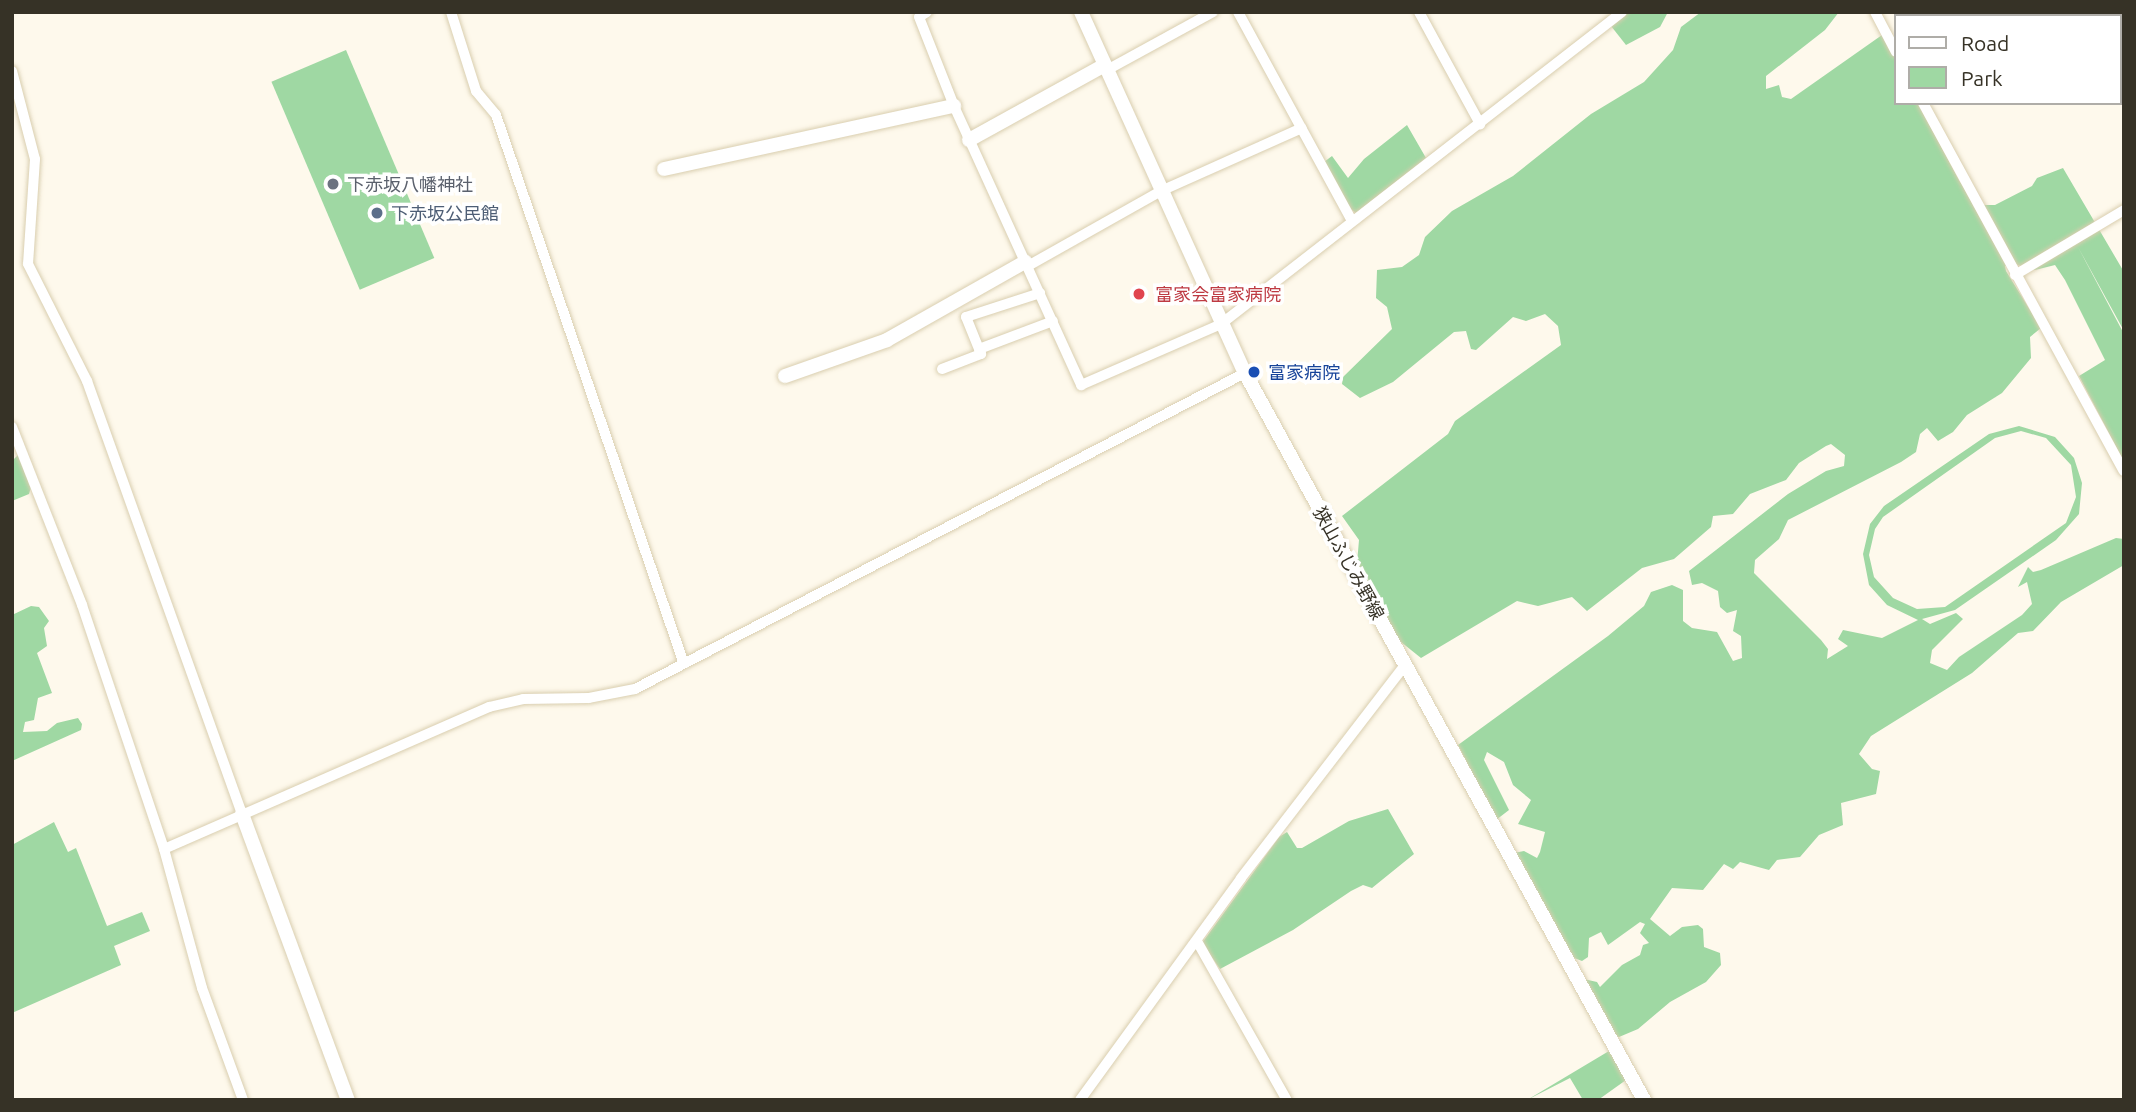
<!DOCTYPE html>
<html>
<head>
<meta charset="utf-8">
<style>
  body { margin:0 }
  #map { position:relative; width:2136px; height:1112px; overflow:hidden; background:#fef9ec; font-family:Ubuntu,"Noto Sans JP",sans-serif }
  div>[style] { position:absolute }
  .green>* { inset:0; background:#9fd8a3; transform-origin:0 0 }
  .roads { filter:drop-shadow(0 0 2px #d9ceaf) drop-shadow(0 0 2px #d9ceaf) }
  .street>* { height:10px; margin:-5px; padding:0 5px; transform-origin:5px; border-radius:5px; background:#fff }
  .secondary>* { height:14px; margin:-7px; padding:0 7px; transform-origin:7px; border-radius:7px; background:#fff }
  .dots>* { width:19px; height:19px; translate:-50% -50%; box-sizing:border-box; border:4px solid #fff; border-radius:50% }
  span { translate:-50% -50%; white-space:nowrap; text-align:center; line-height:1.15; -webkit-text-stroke:7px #fff; paint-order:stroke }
  .worship-label { font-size:18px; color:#5b616d }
  .left { translate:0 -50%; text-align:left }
  .service-label { font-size:18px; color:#4e5e75 }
  .health-label { font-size:18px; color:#be3a42 }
  .transit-label { font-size:18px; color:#164399 }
  .street-label { font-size:18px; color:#363226 }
  .frame { position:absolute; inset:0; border:14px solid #363226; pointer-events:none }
  .legend { position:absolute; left:1894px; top:14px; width:228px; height:91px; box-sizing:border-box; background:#fff; border:2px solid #afada8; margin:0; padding:9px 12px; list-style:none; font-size:21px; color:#363226 }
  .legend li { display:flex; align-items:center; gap:14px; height:35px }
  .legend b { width:35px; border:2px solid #afada8 }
</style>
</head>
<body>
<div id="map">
  <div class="green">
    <i style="clip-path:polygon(1629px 12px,1668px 12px,1660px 27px,1626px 45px,1611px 26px)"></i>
    <i style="clip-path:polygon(evenodd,1701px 12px,1839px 12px,1825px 30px,1766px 76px,1766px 89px,1779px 85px,1782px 97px,1791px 99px,1882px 35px,1896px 59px,1896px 103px,1918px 103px,1960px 182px,1981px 205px,1995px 205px,2032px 186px,2037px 178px,2063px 168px,2124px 272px,2124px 331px,2078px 247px,2124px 334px,2124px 462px,2079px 376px,2105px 360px,2065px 280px,2055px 265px,2035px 270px,2011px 263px,2005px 266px,2006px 271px,2041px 328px,2030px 337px,2031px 358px,2002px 393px,1967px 415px,1953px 432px,1938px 441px,1927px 428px,1920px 434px,1916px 452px,1901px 462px,1788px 520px,1779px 539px,1755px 560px,1754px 573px,1821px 640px,1828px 649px,1827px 659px,1848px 646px,1838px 639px,1843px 630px,1882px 638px,1918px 620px,1887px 605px,1869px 585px,1863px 554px,1870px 524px,1884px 506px,1989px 434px,2019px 426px,2055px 437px,2074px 458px,2082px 483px,2079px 514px,2056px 540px,1955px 610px,1922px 619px,1930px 624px,1956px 613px,1963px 619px,1932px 650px,1930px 663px,1947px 670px,1959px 657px,2022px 615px,2032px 604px,2027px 582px,2018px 587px,2028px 567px,2033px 572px,2041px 570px,2116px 538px,2124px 539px,2124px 565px,2061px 602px,2033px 631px,2018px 633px,1972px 673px,1871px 736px,1859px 754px,1872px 769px,1880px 771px,1876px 794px,1841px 803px,1843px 825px,1819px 835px,1800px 857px,1777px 860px,1769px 870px,1740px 862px,1733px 869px,1724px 864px,1703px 890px,1672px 888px,1650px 919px,1670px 936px,1682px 927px,1698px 925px,1703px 929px,1704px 947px,1720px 953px,1721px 965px,1706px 982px,1670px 1002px,1638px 1029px,1619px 1037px,1613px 1035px,1597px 1011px,1598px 1001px,1579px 978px,1597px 982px,1600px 987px,1622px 965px,1640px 955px,1643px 945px,1649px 943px,1640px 933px,1645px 924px,1640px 922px,1608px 945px,1601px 932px,1589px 938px,1588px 957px,1582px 961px,1569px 956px,1514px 853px,1524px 851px,1537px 858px,1540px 852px,1545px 832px,1518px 824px,1531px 800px,1513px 785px,1504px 762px,1487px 752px,1484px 760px,1509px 810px,1496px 820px,1458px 745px,1608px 636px,1644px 606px,1651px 592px,1672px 585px,1683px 590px,1683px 621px,1692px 628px,1717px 632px,1733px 661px,1742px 658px,1741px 636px,1733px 631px,1737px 610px,1727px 613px,1720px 607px,1718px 591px,1702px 583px,1692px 585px,1689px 571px,1788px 494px,1826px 471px,1844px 466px,1845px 455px,1831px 444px,1826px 446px,1799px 463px,1786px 480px,1750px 494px,1733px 514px,1713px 516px,1711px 527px,1674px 559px,1642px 568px,1587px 611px,1572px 597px,1538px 606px,1517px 601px,1421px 658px,1396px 638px,1357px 563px,1359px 540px,1342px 516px,1448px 434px,1455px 421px,1561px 345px,1558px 326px,1545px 314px,1526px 321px,1513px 317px,1476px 350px,1471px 349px,1466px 331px,1454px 332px,1393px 382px,1360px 398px,1342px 384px,1343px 377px,1392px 329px,1387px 307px,1376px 298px,1377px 270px,1402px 267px,1419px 255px,1425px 237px,1452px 211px,1513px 176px,1591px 114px,1644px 82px,1673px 50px,1681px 27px,1701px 12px,2021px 431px,2046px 438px,2071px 465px,2076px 497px,2066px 523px,1945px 607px,1917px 609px,1893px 598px,1874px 577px,1869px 555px,1875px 529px,1883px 517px,1995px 438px,2021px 431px)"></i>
    <i style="left:346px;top:50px;width:226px;height:81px;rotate:67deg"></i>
    <i style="clip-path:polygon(1407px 125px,1426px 158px,1356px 213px,1348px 207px,1324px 162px,1332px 156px,1348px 178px,1364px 159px)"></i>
    <i style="clip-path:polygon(19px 454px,32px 484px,29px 494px,12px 501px,12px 461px)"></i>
    <i style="clip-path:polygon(31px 606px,39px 607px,49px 621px,44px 628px,47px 646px,37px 653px,52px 693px,38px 698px,34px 720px,25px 722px,23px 732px,47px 731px,57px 723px,78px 718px,82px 724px,81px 730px,12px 761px,12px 615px)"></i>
    <i style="clip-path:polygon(1388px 809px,1414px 854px,1372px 888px,1363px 885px,1351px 891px,1293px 930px,1220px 969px,1202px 943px,1279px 837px,1287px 832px,1297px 848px,1302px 848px,1349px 821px)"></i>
    <i style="clip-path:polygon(54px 822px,68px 852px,76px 848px,107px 926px,142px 912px,150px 931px,114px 946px,121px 965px,12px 1013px,12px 845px)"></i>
    <i style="clip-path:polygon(1609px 1051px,1626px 1080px,1598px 1100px,1583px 1100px,1570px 1078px,1527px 1100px)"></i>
  </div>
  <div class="roads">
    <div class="street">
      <i style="left:451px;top:12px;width:83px;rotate:72.4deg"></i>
      <i style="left:476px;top:91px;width:31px;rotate:50deg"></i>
      <i style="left:496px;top:115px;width:580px;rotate:71.1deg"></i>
      <i style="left:927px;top:12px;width:9px;rotate:148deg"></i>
      <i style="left:919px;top:17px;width:96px;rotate:68.5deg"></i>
      <i style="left:954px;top:106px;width:307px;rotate:65.5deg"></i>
      <i style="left:1081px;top:385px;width:153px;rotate:-23.5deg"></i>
      <i style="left:1221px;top:324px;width:508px;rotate:-37.88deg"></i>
      <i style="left:1238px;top:12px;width:238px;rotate:61.4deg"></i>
      <i style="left:1419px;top:12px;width:128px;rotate:61.4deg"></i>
      <i style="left:1875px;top:12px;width:45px;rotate:62.3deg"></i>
      <i style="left:2056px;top:12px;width:4px;rotate:63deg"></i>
      <i style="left:2120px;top:34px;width:4px;rotate:-27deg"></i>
      <i style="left:1107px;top:70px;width:121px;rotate:-28.7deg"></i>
      <i style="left:12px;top:71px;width:91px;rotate:75.4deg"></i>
      <i style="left:35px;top:159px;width:105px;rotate:93.8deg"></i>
      <i style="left:28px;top:264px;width:131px;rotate:63.2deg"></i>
      <i style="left:87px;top:381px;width:460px;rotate:70.3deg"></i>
      <i style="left:1923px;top:103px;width:419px;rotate:61.4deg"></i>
      <i style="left:1028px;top:266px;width:153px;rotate:-29.4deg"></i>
      <i style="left:1161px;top:191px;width:154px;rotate:-24.1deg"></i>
      <i style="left:2015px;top:275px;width:127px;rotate:-30.8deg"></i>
      <i style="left:979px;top:349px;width:79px;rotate:-20.7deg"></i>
      <i style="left:942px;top:369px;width:42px;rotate:-21deg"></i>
      <i style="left:981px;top:354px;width:40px;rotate:-112deg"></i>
      <i style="left:966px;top:317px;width:78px;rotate:-18deg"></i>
      <i style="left:12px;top:427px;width:191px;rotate:68.5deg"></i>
      <i style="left:82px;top:605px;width:257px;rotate:71.4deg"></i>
      <i style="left:164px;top:849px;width:144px;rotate:74.7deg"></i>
      <i style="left:202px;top:988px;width:119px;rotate:69.9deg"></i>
      <i style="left:164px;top:849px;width:355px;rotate:-23.6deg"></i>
      <i style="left:489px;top:707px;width:35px;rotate:-13deg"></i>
      <i style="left:523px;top:699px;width:66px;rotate:-0.9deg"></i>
      <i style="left:589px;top:698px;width:47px;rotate:-11.1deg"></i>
      <i style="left:635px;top:689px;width:687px;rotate:-27.39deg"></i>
      <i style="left:1198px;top:943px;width:180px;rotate:60.5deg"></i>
      <i style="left:1080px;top:1100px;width:274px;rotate:-54deg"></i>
      <i style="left:1241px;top:878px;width:269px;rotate:-52.4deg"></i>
    </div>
    <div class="secondary">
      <i style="left:1081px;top:12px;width:397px;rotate:65.6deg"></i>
      <i style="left:1245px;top:373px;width:829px;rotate:61.24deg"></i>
      <i style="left:969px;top:140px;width:155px;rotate:-28.9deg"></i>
      <i style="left:664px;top:169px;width:297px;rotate:-12.3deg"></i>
      <i style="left:785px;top:376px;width:108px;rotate:-19.4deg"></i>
      <i style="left:887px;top:340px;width:159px;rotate:-29.5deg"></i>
      <i style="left:242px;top:814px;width:305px;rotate:69.7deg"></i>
    </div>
  </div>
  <div class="dots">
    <i style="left:333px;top:184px;background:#6b7280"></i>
    <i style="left:377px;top:213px;background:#5c6f8a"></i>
    <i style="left:1139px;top:294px;background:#e0444e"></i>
    <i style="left:1254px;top:372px;background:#1a4fb4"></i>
  </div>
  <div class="worship-label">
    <span class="left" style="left:347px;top:184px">下赤坂八幡神社</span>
  </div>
  <div class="service-label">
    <span class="left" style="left:391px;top:213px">下赤坂公民館</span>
  </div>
  <div class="health-label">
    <span class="left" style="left:1155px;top:294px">富家会富家病院</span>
  </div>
  <div class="transit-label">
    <span class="left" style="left:1268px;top:372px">富家病院</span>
  </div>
  <div class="street-label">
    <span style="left:1349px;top:563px;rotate:61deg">狭山ふじみ野線</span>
  </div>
  <div class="frame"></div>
  <ul class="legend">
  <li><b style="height:9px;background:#fff"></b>Road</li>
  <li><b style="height:19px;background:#9fd8a3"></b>Park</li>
  </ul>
</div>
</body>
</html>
